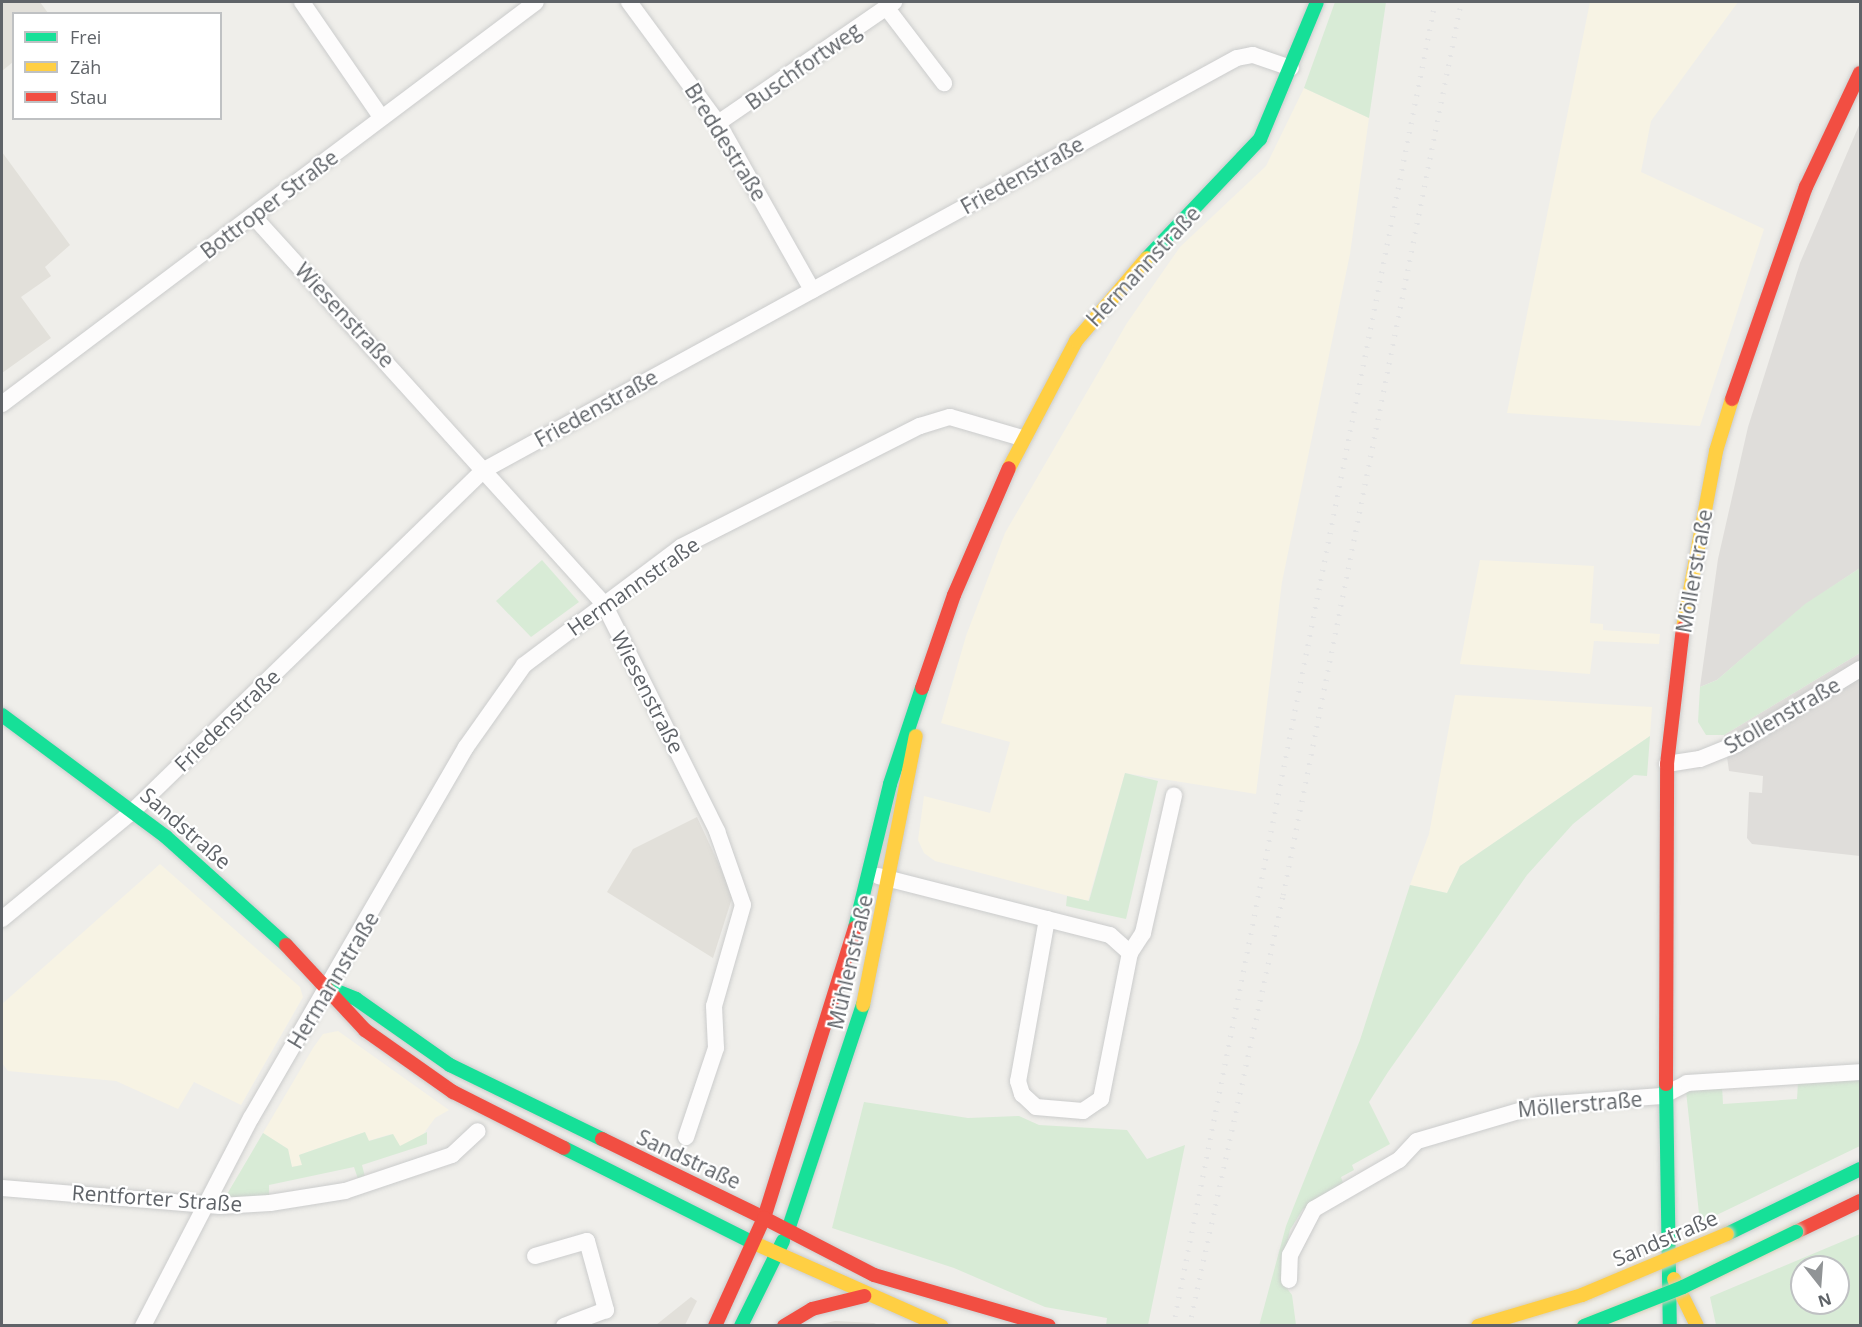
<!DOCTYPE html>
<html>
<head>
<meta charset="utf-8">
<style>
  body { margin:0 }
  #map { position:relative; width:1862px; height:1327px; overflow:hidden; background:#efeeea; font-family:"Open Sans",sans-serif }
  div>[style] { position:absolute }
  .commercial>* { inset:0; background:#f7f3e4 }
  .industrial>* { inset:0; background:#dfddda }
  .education>* { inset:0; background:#e2e0da }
  .green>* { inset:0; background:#d8ebd6 }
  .roads { filter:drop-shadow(0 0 2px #cbcccc) drop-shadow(0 0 2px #cbcccc) }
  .street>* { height:16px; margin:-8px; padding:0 8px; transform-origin:8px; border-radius:8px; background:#fdfcfc }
  .fast>* { height:14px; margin:-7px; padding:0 7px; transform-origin:7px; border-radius:7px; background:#16e098 }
  .slow>* { height:14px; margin:-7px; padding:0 7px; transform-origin:7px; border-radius:7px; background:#ffcf43 }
  .jam>* { height:14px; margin:-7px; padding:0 7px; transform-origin:7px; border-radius:7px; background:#f24e42 }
  .rail>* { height:4.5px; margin-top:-2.25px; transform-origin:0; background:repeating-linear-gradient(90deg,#e4e4e4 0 1.5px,transparent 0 9.5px) }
  .bridges { filter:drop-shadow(0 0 2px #d7ceb8) drop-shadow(0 0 2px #d7ceb8) }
  .fast-bridge>* { height:14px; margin:-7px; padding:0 7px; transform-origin:7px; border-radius:7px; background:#16e098 }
  .slow-bridge>* { height:14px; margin:-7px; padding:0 7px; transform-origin:7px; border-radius:7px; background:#ffcf43 }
  span { translate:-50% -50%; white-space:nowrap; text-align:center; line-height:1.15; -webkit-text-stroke:4.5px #fff; paint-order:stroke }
  .street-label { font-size:21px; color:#5f6368 }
  .frame { position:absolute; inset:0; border:3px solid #5f6368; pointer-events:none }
  .legend { position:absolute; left:12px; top:12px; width:210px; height:108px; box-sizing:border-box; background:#fff; border:2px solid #bfc1c3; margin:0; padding:8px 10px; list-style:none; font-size:18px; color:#5f6368 }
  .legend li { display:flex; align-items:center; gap:12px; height:30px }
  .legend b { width:30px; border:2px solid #bfc1c3 }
  .north { position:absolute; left:1790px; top:1255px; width:60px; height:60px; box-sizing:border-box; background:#fff; border:2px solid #bfc1c3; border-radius:50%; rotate:163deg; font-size:16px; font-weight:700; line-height:24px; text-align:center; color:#5f6368 }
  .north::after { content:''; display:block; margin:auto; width:21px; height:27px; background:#919496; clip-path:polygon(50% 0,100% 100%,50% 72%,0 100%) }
</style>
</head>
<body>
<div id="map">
  <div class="commercial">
    <i style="clip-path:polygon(1590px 2px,1738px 2px,1651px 121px,1641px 172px,1764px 229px,1700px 426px,1507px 413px)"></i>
    <i style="clip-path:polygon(1304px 88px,1369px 118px,1350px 254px,1282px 582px,1256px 794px,1125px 773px,1088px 901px,935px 861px,924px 853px,918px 840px,924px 796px,990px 813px,1010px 742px,941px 723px,966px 636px,1005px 533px,1127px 323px,1180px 247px,1266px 166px)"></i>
    <i style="clip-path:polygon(1480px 560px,1594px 566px,1590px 623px,1603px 624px,1603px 630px,1660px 634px,1659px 644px,1594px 641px,1590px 674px,1460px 664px)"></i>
    <i style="clip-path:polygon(1455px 695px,1652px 707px,1650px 736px,1460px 866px,1447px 893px,1410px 885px,1429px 834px)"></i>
    <i style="clip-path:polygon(160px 864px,300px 987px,303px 997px,241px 1105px,194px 1082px,178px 1109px,116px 1081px,8px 1071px,2px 1063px,2px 1004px)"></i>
    <i style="clip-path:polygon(338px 1031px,449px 1110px,435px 1118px,419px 1140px,400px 1146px,391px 1134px,368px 1141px,365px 1132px,299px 1155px,302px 1165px,292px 1167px,288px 1149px,263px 1133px,313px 1048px,323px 1034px)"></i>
  </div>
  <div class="industrial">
    <i style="clip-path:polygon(1860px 123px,1860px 568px,1805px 605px,1717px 680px,1700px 687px,1718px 559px,1748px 427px,1800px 263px)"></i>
    <i style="clip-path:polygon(1860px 653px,1860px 856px,1752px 844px,1747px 838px,1749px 792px,1762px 793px,1763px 776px,1729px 771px,1724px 735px)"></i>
  </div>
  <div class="education">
    <i style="clip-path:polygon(2px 2px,40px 2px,48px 13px,14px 14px,13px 62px,2px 71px)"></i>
    <i style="clip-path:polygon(2px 152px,70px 245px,45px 267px,51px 276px,21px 297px,51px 338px,2px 373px)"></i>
    <i style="clip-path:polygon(697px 817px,733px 895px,713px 958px,607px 892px,633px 849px)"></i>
    <i style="clip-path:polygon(691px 1297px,697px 1301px,685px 1325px,656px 1325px)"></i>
    <i style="clip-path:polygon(835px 1321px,874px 1323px,878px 1325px,817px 1325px)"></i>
  </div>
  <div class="green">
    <i style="clip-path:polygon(1335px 2px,1386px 2px,1369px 118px,1304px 88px)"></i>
    <i style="clip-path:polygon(542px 560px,579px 602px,531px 637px,496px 601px)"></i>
    <i style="clip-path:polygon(1860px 568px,1860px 653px,1724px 735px,1706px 735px,1698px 722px,1700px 687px,1717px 680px,1805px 604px)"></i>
    <i style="clip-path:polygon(1650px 736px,1647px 776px,1634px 775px,1573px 824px,1527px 875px,1388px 1072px,1369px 1102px,1390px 1144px,1352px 1165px,1354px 1170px,1341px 1177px,1343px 1183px,1303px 1209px,1290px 1230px,1283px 1261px,1283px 1283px,1292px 1295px,1296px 1325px,1259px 1326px,1286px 1226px,1360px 1040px,1410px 885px,1447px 893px,1460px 866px)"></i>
    <i style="clip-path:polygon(1125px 773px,1158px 781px,1126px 919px,1066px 906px,1067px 896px,1089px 901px)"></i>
    <i style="clip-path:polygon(1860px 1078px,1860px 1146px,1700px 1223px,1686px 1091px,1722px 1086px,1723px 1104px,1797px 1099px,1798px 1083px)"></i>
    <i style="clip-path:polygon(864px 1102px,968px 1118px,1019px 1116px,1039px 1125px,1127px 1130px,1147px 1159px,1185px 1145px,1148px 1325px,1106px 1325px,1107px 1318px,1045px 1307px,954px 1268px,832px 1228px)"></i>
    <i style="clip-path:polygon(365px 1132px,369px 1141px,393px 1134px,400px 1146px,427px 1132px,427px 1144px,362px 1165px,365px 1177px,358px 1179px,354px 1167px,269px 1185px,269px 1198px,223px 1201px,263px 1133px,288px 1149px,292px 1167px,302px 1165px,299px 1155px)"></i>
    <i style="clip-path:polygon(evenodd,1860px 1234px,1860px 1325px,1716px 1325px,1710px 1297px,1860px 1234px,1802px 1267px,1838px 1267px,1838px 1303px,1802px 1303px,1802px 1267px)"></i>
  </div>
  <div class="roads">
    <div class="street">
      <i style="left:302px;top:2px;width:140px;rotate:55.5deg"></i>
      <i style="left:629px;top:2px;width:150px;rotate:53.7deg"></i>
      <i style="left:718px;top:123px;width:192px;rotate:60.6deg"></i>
      <i style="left:886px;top:7px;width:96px;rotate:52.7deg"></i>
      <i style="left:718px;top:123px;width:214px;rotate:-34.5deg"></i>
      <i style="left:254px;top:217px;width:522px;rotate:47.87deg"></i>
      <i style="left:604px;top:604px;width:254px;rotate:63.5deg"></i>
      <i style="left:717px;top:831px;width:78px;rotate:70.6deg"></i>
      <i style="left:743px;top:905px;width:105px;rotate:106deg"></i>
      <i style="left:714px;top:1006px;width:42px;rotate:87.3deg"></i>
      <i style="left:716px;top:1048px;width:94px;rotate:108.6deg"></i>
      <i style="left:2px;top:404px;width:668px;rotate:-36.97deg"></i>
      <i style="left:1667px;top:764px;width:33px;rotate:-9deg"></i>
      <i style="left:1700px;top:759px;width:40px;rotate:-22deg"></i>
      <i style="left:1737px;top:744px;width:144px;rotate:-31.4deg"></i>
      <i style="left:878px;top:876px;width:239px;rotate:14.3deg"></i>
      <i style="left:1110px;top:935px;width:27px;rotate:42deg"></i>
      <i style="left:2px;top:919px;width:171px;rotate:-39.5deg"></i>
      <i style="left:134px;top:810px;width:488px;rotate:-44.2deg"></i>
      <i style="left:484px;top:470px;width:858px;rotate:-28.69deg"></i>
      <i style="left:1237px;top:58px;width:16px;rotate:-11deg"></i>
      <i style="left:1253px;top:55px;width:40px;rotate:18.9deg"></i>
      <i style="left:1047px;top:919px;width:165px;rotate:100.1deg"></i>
      <i style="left:1018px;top:1081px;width:14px;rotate:73deg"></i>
      <i style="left:1022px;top:1094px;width:19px;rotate:43deg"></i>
      <i style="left:1036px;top:1107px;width:47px;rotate:4.9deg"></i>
      <i style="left:1083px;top:1111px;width:22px;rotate:-34deg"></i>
      <i style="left:1101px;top:1099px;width:149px;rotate:-78.8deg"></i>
      <i style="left:1130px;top:953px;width:24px;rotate:-57deg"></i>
      <i style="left:1143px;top:933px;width:141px;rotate:-77.3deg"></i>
      <i style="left:2px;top:1188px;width:219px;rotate:4.7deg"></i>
      <i style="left:220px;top:1206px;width:50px;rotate:-3.4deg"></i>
      <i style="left:270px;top:1203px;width:76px;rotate:-9.1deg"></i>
      <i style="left:345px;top:1191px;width:113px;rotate:-18.6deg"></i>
      <i style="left:452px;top:1155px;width:35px;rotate:-43deg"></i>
      <i style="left:535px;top:1256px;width:54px;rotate:-16.1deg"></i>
      <i style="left:587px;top:1241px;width:72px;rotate:74.6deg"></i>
      <i style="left:606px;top:1310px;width:45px;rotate:159.1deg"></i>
      <i style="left:1289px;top:1280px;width:25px;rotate:-88deg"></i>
      <i style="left:1290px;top:1255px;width:52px;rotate:-62.4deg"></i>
      <i style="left:1314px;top:1209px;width:98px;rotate:-30deg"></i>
      <i style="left:1399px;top:1160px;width:26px;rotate:-47deg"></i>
      <i style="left:1417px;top:1141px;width:127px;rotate:-16.4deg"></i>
      <i style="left:1539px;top:1105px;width:123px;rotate:-4.2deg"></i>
      <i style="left:1662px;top:1096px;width:28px;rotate:-27deg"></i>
      <i style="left:1687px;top:1083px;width:173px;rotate:-3.6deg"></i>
      <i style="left:143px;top:1326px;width:234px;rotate:-62.6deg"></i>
      <i style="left:251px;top:1118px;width:429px;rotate:-59.9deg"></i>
      <i style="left:466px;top:747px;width:100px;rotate:-54.7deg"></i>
      <i style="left:524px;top:665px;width:196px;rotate:-36.9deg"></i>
      <i style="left:681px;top:547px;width:268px;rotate:-26.9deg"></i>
      <i style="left:920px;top:426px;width:31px;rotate:-17deg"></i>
      <i style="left:950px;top:417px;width:75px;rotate:16.3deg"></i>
    </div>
    <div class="fast">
      <i style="left:1147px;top:258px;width:164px;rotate:-46.5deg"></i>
      <i style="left:1260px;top:139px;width:148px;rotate:-67.4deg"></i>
      <i style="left:2px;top:715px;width:204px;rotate:36.6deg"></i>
      <i style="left:166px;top:837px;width:161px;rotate:42deg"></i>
      <i style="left:855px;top:928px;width:148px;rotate:-76.3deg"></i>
      <i style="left:890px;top:784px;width:101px;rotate:-71.6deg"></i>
      <i style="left:329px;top:988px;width:29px;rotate:22deg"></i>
      <i style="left:356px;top:999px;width:115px;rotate:35.1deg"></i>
      <i style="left:450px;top:1065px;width:169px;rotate:26deg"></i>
      <i style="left:1666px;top:1084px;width:242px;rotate:89.1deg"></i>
      <i style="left:564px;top:1148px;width:212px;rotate:26.6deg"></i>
      <i style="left:788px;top:1230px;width:237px;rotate:-71.6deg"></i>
      <i style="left:1727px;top:1234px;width:148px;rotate:-26deg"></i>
      <i style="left:741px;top:1326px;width:95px;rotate:-63.7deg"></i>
    </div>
    <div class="slow">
      <i style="left:1009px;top:468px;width:144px;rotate:-62.2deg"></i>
      <i style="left:1076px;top:341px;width:109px;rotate:-49.5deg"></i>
      <i style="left:1683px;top:628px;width:180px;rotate:-79.4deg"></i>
      <i style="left:1716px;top:451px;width:54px;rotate:-72.9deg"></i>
      <i style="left:863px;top:1005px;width:274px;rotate:-78.9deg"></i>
      <i style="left:754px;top:1243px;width:205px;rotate:23.9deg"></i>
      <i style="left:1674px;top:1279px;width:52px;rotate:63.9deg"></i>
    </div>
    <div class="jam">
      <i style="left:1732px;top:399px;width:225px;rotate:-70.8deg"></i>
      <i style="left:1806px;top:187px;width:126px;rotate:-64.7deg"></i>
      <i style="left:922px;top:688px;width:98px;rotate:-71deg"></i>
      <i style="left:954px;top:595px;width:138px;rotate:-66.6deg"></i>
      <i style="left:286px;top:945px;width:116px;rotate:47.1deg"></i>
      <i style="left:365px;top:1030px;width:108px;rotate:35.2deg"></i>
      <i style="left:453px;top:1092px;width:124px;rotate:26.8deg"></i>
      <i style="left:1666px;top:1084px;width:320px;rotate:-89.8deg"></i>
      <i style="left:1667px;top:764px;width:137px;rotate:-83.3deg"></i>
      <i style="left:602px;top:1139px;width:180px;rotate:26deg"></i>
      <i style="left:764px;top:1218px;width:304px;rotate:-72.6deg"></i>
      <i style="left:1796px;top:1232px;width:71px;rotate:-25.8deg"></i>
      <i style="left:715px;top:1326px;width:119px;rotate:-65.6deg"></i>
      <i style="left:764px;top:1218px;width:124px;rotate:27.4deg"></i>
      <i style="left:874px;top:1275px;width:182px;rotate:16.2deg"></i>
      <i style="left:784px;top:1326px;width:33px;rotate:-31deg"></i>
      <i style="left:812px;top:1309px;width:54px;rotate:-14deg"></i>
    </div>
  </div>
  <div class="rail">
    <i style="left:1173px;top:1326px;width:1350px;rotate:-78.81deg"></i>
    <i style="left:1189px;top:1326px;width:441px;rotate:-77.7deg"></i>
    <i style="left:1283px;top:895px;width:911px;rotate:-78.73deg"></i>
  </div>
  <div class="bridges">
    <div class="fast-bridge">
      <i style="left:1584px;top:1326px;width:106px;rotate:-21.5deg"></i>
      <i style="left:1683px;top:1287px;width:126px;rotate:-26deg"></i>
    </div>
    <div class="slow-bridge">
      <i style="left:1478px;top:1326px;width:109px;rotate:-16.6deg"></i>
      <i style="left:1582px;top:1295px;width:157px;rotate:-22.8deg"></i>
    </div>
  </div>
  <div class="street-label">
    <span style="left:803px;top:66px;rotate:-35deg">Buschfortweg</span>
    <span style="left:726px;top:142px;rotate:58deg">Breddestraße</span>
    <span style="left:1022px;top:175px;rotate:-29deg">Friedenstraße</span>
    <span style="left:269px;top:204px;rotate:-37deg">Bottroper Straße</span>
    <span style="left:1143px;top:266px;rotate:-47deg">Hermannstraße</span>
    <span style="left:345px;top:315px;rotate:47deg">Wiesenstraße</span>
    <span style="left:596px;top:408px;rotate:-29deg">Friedenstraße</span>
    <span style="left:1694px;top:571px;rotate:-80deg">Möllerstraße</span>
    <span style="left:633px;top:586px;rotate:-35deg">Hermannstraße</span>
    <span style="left:648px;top:692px;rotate:63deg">Wiesenstraße</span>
    <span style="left:1782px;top:715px;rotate:-30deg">Stollenstraße</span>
    <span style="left:227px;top:720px;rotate:-44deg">Friedenstraße</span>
    <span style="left:186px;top:828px;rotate:41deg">Sandstraße</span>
    <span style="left:850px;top:962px;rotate:-77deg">Mühlenstraße</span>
    <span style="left:333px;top:980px;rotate:-59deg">Hermannstraße</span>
    <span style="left:1580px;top:1104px;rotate:-5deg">Möllerstraße</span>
    <span style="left:689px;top:1159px;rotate:25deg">Sandstraße</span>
    <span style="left:157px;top:1198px;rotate:4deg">Rentforter Straße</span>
    <span style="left:1665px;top:1238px;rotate:-23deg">Sandstraße</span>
  </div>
  <div class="frame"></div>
  <ul class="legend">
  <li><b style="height:8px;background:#16e098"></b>Frei</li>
  <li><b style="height:8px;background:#ffcf43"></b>Zäh</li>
  <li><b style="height:8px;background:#f24e42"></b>Stau</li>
  </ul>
  <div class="north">N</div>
</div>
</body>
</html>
